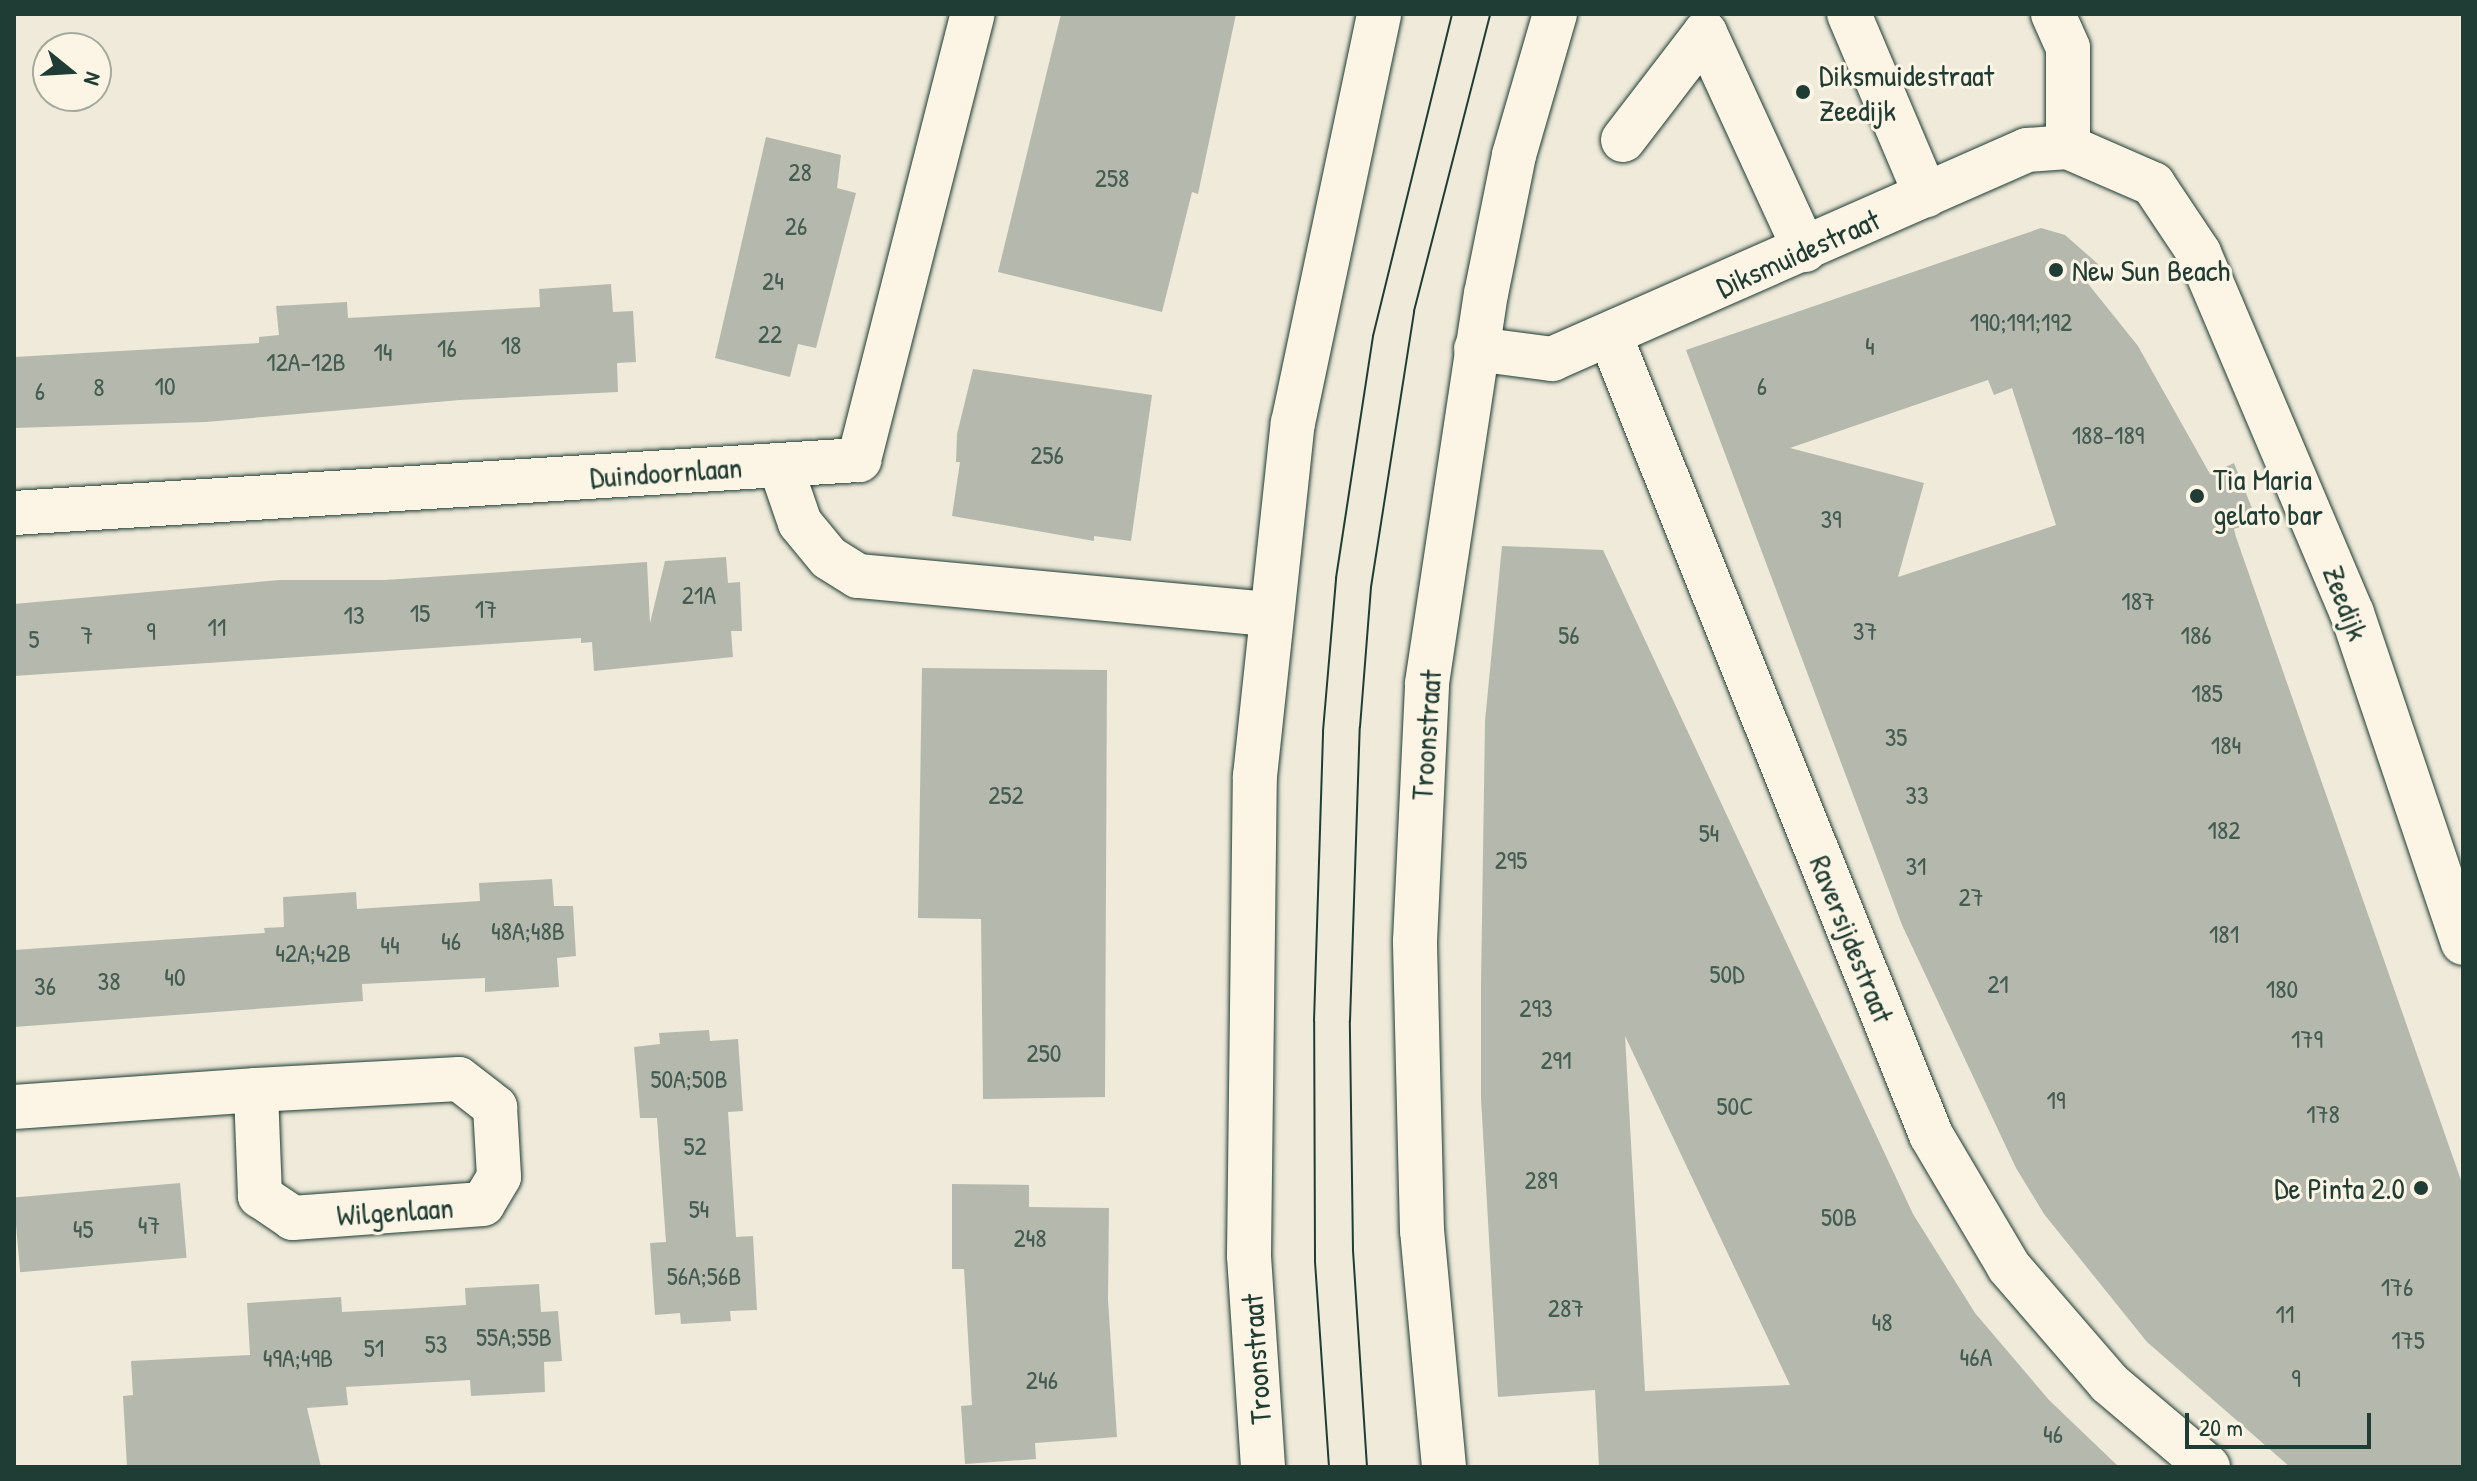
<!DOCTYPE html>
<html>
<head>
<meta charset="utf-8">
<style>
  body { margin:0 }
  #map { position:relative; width:2477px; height:1481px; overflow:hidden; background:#efeada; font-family:"Patrick Hand",sans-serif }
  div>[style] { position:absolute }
  .building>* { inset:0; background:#b5b9ad; transform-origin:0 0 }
  .roads { filter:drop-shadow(0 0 2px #1f3d34) drop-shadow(0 0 2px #1f3d34) }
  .minor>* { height:44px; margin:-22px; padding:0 22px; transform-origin:22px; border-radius:22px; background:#fcf5e5 }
  .major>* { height:44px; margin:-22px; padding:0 22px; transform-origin:22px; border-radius:22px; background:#fcf5e5 }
  .tram>* { height:2px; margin:-1px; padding:0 1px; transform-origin:1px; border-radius:1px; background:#1f3d34 }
  .dots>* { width:22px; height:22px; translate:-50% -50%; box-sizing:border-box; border:4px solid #fcf5e5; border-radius:50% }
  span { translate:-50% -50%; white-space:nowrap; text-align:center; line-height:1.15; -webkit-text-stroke:6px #fcf5e5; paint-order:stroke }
  .number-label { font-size:26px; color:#445c52 }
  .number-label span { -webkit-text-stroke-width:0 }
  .poi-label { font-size:30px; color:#1f3d34 }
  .left { translate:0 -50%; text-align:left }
  .right { translate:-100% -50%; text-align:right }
  .street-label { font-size:30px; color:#1f3d34 }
  .frame { position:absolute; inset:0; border:16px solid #1f3d34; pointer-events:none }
  .north { position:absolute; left:32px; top:32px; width:80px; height:80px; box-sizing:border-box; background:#fcf5e5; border:2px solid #a4ab9e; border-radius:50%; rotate:108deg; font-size:22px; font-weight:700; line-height:32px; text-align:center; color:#1f3d34 }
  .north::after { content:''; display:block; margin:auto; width:28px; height:36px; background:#1f3d34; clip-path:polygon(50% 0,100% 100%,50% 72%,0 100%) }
  .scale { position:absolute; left:2185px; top:1413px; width:186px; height:36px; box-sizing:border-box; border:4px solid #1f3d34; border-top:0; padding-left:10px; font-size:24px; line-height:28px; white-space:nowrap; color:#1f3d34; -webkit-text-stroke:6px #fcf5e5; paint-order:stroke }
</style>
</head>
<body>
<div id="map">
  <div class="building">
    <i style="clip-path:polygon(1061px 14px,1236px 14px,1198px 194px,1192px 192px,1162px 312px,998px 272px)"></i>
    <i style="clip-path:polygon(766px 137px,841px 155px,837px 188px,856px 193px,816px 348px,798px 344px,790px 377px,715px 358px)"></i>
    <i style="clip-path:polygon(evenodd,2041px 228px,2065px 235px,2098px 264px,2085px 280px,2138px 346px,2210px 474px,2234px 463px,2257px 521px,2234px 529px,2236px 537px,2463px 1186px,2463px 1467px,2290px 1467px,2147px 1342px,2044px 1214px,2016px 1168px,1902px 925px,1686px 350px,2041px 228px,1988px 380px,1994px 395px,2012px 388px,2056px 525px,1898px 577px,1924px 483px,1790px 448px,1988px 380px)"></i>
    <i style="clip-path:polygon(611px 284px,613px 312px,633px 311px,636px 362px,617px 363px,618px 392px,460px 400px,206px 422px,14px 428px,14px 357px,259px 343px,259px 337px,279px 335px,276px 306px,347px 302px,348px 318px,540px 307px,539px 289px)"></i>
    <i style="clip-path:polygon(973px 369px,1152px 395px,1131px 541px,1094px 536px,1094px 541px,952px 516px,960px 462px,956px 462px,957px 434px)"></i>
    <i style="clip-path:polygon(evenodd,1502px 546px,1603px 550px,1913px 1214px,1975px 1313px,2049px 1400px,2119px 1467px,1599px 1467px,1595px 1390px,1498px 1397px,1481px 1098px,1481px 984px,1485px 721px,1502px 546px,1625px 1036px,1790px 1385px,1645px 1391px,1625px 1036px)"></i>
    <i style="clip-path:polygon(726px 557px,728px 583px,740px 582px,742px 631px,731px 631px,733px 657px,594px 671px,592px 642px,581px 643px,581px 638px,14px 676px,14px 604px,280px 580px,385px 580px,647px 562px,650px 623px,665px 561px)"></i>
    <i style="clip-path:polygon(922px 668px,1107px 670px,1105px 1097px,983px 1099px,981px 919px,918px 918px)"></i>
    <i style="clip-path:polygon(552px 879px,554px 906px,573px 906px,576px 956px,557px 958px,559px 987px,485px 992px,485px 978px,362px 984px,363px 1001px,14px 1027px,14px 950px,265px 933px,264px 928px,284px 927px,283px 897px,356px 892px,357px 909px,418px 905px,480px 901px,479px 883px)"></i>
    <i style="clip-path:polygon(709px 1030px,710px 1041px,738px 1039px,743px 1111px,728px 1112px,732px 1175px,736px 1237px,753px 1236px,757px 1310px,730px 1311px,731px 1321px,681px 1324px,680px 1313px,655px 1315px,650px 1243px,666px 1242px,657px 1118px,640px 1118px,634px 1047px,660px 1044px,659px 1033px)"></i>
    <i style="left:180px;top:1183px;width:75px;height:167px;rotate:85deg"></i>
    <i style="clip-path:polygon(952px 1184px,1029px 1185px,1029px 1207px,1109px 1208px,1108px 1300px,1117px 1437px,1035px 1443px,1036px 1459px,965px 1464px,961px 1406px,972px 1405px,964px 1269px,952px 1269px)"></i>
    <i style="clip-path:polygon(539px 1284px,541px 1312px,558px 1311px,562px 1361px,544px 1362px,545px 1392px,471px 1396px,470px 1380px,346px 1387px,348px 1405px,307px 1408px,321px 1467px,127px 1467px,123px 1396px,133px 1395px,131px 1361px,250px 1355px,247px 1303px,341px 1297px,342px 1312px,403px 1309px,466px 1305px,465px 1288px)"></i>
  </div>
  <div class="roads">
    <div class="minor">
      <i style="left:1849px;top:14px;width:197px;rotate:67deg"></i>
      <i style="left:2053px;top:14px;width:37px;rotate:66deg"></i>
      <i style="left:2068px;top:48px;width:99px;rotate:90deg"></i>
      <i style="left:1623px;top:140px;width:135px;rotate:-52.5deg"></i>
      <i style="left:1705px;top:33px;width:239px;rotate:65.3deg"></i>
      <i style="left:1611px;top:338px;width:859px;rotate:68.12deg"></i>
      <i style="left:1931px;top:1135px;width:153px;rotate:59.4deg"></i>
      <i style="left:2009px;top:1267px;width:153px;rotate:49.2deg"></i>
      <i style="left:2109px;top:1383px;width:130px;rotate:40.3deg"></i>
      <i style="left:1476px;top:349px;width:77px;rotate:7.5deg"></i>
      <i style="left:1552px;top:359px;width:519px;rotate:-23.75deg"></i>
      <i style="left:2027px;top:150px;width:41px;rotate:-4.2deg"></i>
      <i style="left:2068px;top:147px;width:93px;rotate:23.5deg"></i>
      <i style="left:2153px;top:184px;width:83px;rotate:56.3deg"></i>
      <i style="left:2199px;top:253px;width:391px;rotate:67deg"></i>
      <i style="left:2352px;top:613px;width:348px;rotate:71.4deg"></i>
      <i style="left:780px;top:465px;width:61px;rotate:71deg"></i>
      <i style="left:800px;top:523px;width:45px;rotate:50.4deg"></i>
      <i style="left:829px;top:558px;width:34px;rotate:32deg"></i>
      <i style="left:858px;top:576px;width:414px;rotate:5.3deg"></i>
      <i style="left:14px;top:513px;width:847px;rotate:-3.59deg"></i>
      <i style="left:859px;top:460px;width:460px;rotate:-75.7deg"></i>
      <i style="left:14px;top:1107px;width:243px;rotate:-4deg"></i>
      <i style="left:256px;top:1090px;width:203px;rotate:-3.1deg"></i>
      <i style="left:459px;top:1079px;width:46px;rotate:37.9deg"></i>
      <i style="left:495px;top:1107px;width:70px;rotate:86.7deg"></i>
      <i style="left:499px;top:1177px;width:31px;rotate:121deg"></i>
      <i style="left:483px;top:1204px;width:191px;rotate:175.8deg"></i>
      <i style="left:293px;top:1218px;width:40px;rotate:-146deg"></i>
      <i style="left:260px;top:1196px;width:106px;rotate:-92.2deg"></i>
    </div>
    <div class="major">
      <i style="left:1263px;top:1467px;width:212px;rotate:-93.8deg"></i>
      <i style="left:1249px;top:1255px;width:479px;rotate:-89.3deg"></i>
      <i style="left:1255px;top:776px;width:355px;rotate:-83.9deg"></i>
      <i style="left:1293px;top:423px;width:418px;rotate:-78.1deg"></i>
      <i style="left:1444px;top:1467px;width:237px;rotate:-95.3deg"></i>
      <i style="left:1422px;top:1231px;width:290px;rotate:-91.4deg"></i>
      <i style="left:1415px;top:941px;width:258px;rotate:-87.3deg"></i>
      <i style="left:1427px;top:683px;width:393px;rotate:-81.4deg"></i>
      <i style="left:1486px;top:294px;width:142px;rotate:-78.6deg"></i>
      <i style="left:1514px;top:155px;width:147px;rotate:-73.8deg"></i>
    </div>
  </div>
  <div class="tram">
    <i style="left:1329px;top:1467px;width:207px;rotate:-93.9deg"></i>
    <i style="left:1315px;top:1260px;width:239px;rotate:-90.2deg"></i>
    <i style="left:1314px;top:1021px;width:290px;rotate:-88.2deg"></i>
    <i style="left:1323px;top:731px;width:154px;rotate:-85.1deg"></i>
    <i style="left:1336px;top:578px;width:245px;rotate:-81.3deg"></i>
    <i style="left:1373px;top:336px;width:332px;rotate:-76.2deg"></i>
    <i style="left:1367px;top:1467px;width:217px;rotate:-93.7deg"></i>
    <i style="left:1353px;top:1250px;width:229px;rotate:-90.8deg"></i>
    <i style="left:1350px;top:1021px;width:294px;rotate:-88.1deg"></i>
    <i style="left:1360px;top:727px;width:140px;rotate:-85.5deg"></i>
    <i style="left:1371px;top:587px;width:279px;rotate:-81.1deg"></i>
    <i style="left:1414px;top:311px;width:307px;rotate:-75.6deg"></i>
  </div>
  <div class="dots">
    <i style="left:1803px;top:92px;background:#1f3d34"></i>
    <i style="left:2056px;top:270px;background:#1f3d34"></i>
    <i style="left:2197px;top:496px;background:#1f3d34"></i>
    <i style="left:2421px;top:1188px;background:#1f3d34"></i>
  </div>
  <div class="number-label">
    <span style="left:800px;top:172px">28</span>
    <span style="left:1112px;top:178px">258</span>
    <span style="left:796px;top:226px">26</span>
    <span style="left:773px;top:281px">24</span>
    <span style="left:2021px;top:322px">190;191;192</span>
    <span style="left:770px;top:334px">22</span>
    <span style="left:511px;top:345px">18</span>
    <span style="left:1870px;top:346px">4</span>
    <span style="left:447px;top:348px">16</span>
    <span style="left:383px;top:352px">14</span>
    <span style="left:306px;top:362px">12A-12B</span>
    <span style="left:165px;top:386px">10</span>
    <span style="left:1762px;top:386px">6</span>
    <span style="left:99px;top:387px">8</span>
    <span style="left:40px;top:391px">6</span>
    <span style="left:2108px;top:435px">188-189</span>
    <span style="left:1047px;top:455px">256</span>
    <span style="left:1831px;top:519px">39</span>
    <span style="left:699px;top:595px">21A</span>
    <span style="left:2138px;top:601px">187</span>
    <span style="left:486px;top:609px">17</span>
    <span style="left:420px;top:613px">15</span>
    <span style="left:354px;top:615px">13</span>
    <span style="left:217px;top:627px">11</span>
    <span style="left:151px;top:631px">9</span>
    <span style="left:1865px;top:631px">37</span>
    <span style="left:87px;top:635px">7</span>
    <span style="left:1569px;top:635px">56</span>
    <span style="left:2196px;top:635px">186</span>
    <span style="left:34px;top:639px">5</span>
    <span style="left:2207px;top:693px">185</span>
    <span style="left:1896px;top:737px">35</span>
    <span style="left:2226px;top:745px">184</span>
    <span style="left:1006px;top:795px">252</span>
    <span style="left:1917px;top:795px">33</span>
    <span style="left:2224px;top:830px">182</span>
    <span style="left:1709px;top:833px">54</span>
    <span style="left:1511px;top:860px">295</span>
    <span style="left:1916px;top:866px">31</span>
    <span style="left:1971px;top:897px">27</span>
    <span style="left:528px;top:931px">48A;48B</span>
    <span style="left:2224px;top:934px">181</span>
    <span style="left:451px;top:941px">46</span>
    <span style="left:390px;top:945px">44</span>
    <span style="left:313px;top:953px">42A;42B</span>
    <span style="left:1727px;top:974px">50D</span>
    <span style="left:175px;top:977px">40</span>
    <span style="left:109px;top:981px">38</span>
    <span style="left:1998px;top:984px">21</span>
    <span style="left:45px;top:986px">36</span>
    <span style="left:2282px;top:989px">180</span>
    <span style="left:1536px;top:1008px">293</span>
    <span style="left:2307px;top:1039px">179</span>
    <span style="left:1044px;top:1053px">250</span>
    <span style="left:1556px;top:1060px">291</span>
    <span style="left:689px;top:1079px">50A;50B</span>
    <span style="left:2056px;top:1100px">19</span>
    <span style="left:1735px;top:1106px">50C</span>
    <span style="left:2323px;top:1114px">178</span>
    <span style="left:695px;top:1146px">52</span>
    <span style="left:1541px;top:1180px">289</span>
    <span style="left:699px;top:1209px">54</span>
    <span style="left:1839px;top:1217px">50B</span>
    <span style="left:149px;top:1225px">47</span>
    <span style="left:83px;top:1229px">45</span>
    <span style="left:1030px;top:1238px">248</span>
    <span style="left:704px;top:1276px">56A;56B</span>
    <span style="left:2397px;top:1287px">176</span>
    <span style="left:1566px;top:1308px">287</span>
    <span style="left:2285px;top:1314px">11</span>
    <span style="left:1882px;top:1322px">48</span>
    <span style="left:514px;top:1337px">55A;55B</span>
    <span style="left:2408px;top:1340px">175</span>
    <span style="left:436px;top:1344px">53</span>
    <span style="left:374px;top:1348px">51</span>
    <span style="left:1976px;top:1357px">46A</span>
    <span style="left:298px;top:1358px">49A;49B</span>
    <span style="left:2296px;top:1378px">9</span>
    <span style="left:1042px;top:1380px">246</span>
    <span style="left:2053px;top:1434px">46</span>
  </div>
  <div class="poi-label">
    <span class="left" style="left:1819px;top:92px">Diksmuidestraat<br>Zeedijk</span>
    <span class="left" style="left:2072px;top:270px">New Sun Beach</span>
    <span class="left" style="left:2213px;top:496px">Tia Maria<br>gelato bar</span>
    <span class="right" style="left:2405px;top:1188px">De Pinta 2.0</span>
  </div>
  <div class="street-label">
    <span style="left:1798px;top:253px;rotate:-24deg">Diksmuidestraat</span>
    <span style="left:666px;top:472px;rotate:-4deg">Duindoornlaan</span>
    <span style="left:2346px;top:603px;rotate:69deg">Zeedijk</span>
    <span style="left:1426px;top:735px;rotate:-86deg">Troonstraat</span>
    <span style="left:1852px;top:939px;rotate:68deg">Raversijdestraat</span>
    <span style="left:395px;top:1211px;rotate:-4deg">Wilgenlaan</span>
    <span style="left:1256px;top:1359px;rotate:-94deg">Troonstraat</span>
  </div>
  <div class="frame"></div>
  <div class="north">N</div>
  <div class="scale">20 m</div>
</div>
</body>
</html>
